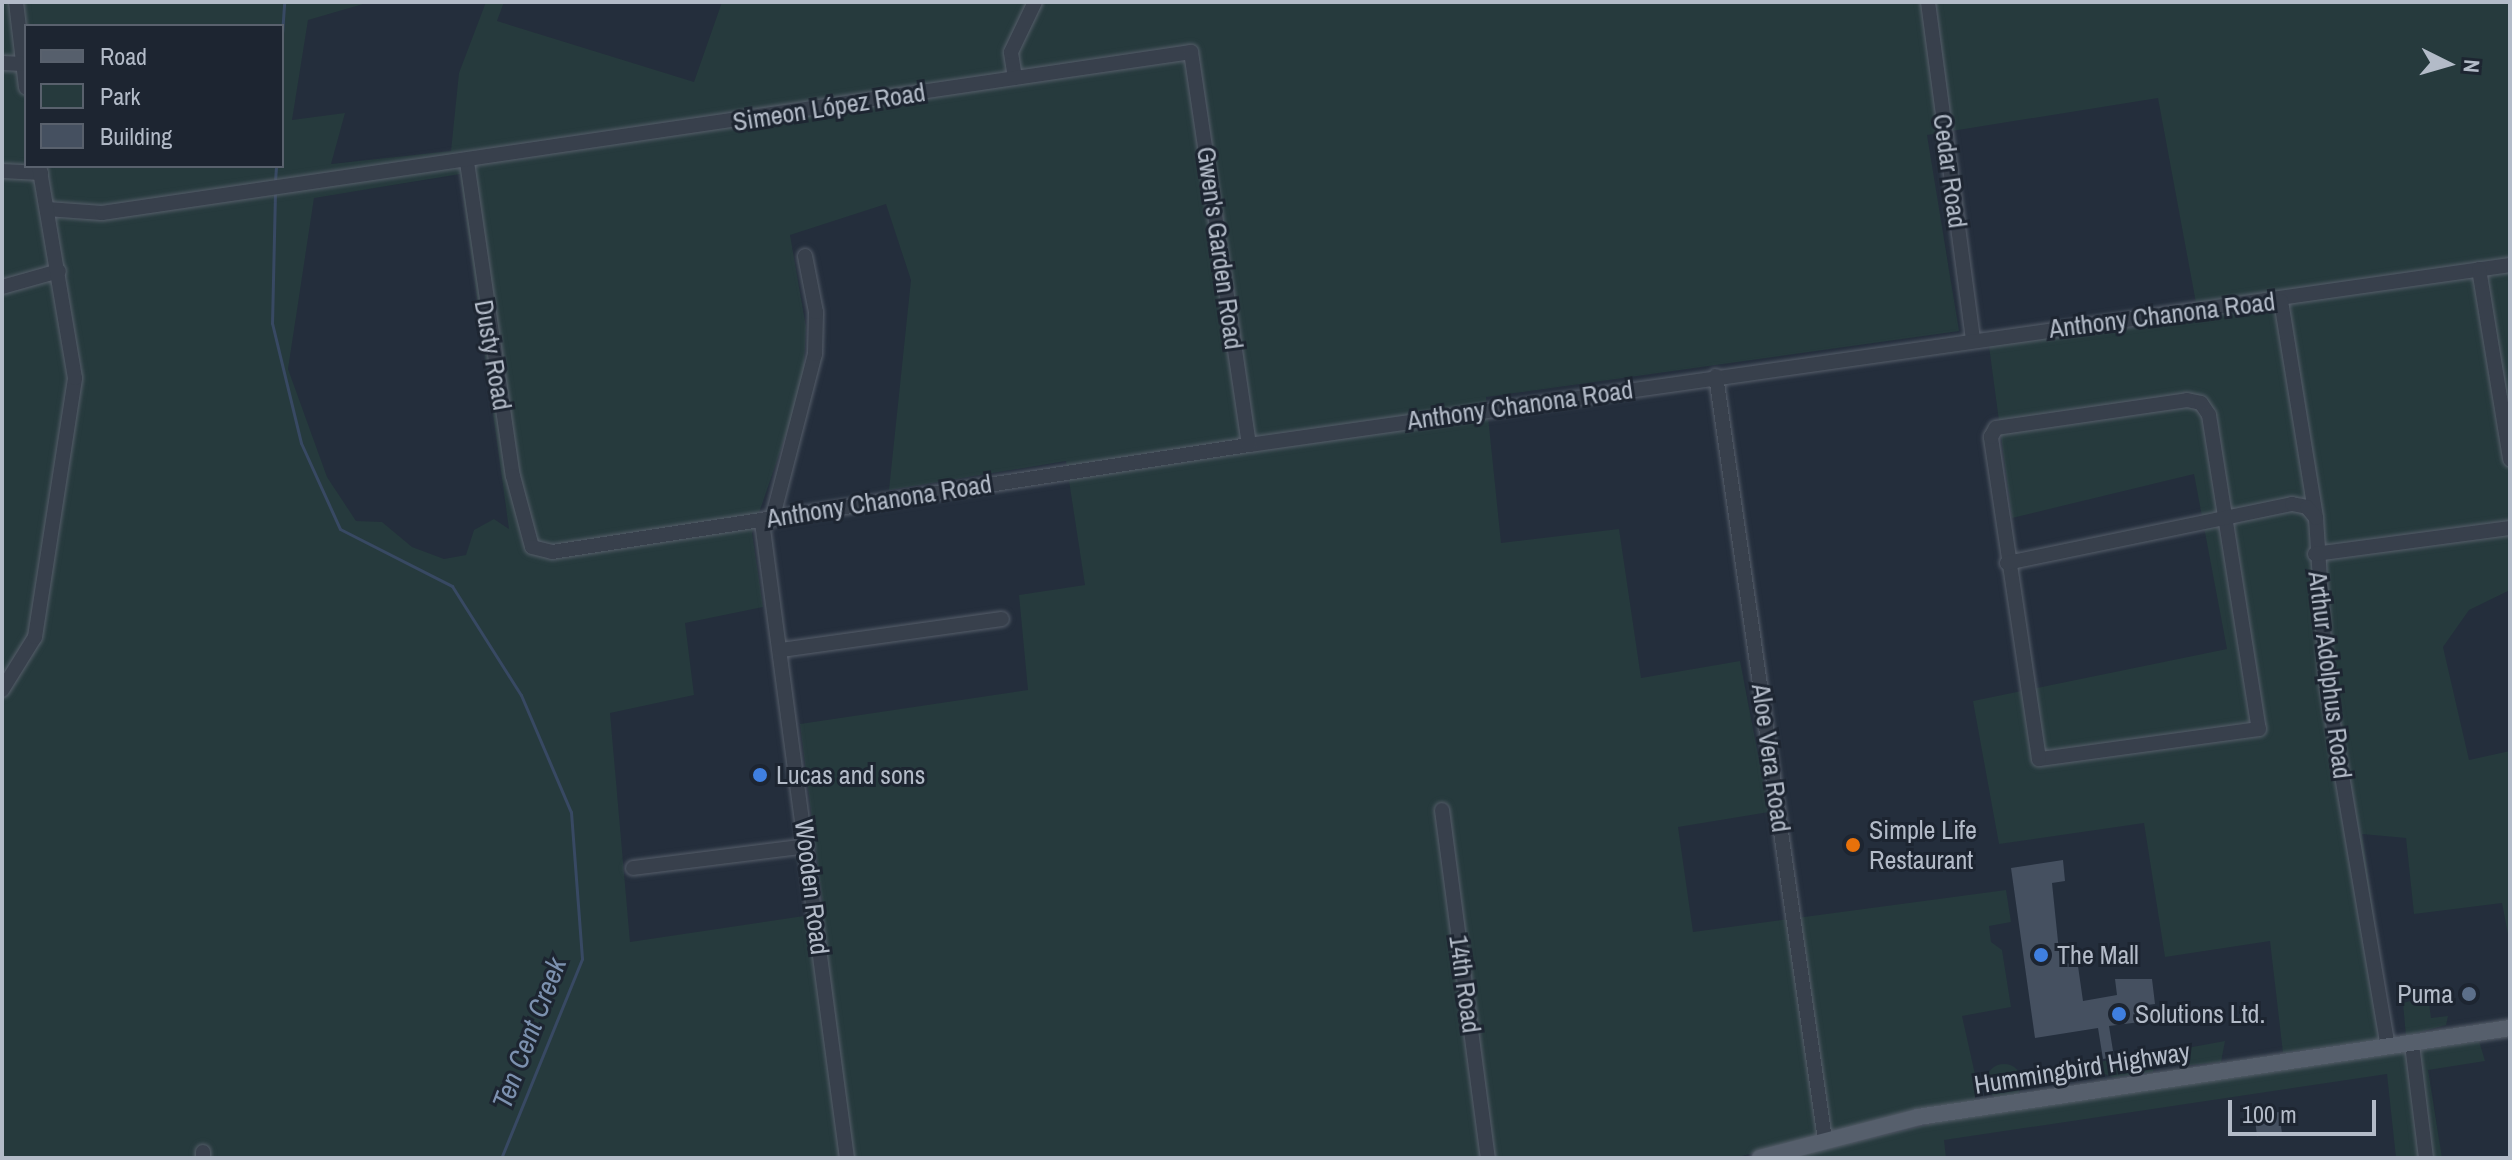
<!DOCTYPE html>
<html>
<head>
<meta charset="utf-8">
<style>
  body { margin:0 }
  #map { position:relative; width:2512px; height:1160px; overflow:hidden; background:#242e3c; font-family:"Archivo Narrow",sans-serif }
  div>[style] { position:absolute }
  .green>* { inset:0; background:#263a3d }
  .round { border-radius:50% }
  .stream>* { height:3px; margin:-1.5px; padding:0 1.5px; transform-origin:1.5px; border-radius:1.5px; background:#384963 }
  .building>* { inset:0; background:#455060; transform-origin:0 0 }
  .roads { filter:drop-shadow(0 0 2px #565e6a) drop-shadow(0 0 2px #565e6a) }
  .minor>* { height:14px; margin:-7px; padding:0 7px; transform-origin:7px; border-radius:7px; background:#38404c }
  .major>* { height:16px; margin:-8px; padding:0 8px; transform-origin:8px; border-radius:8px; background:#565f6c }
  .dots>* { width:22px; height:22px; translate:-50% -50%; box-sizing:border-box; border:4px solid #1d2531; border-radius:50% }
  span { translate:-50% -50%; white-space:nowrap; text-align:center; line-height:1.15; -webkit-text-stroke:6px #1d2531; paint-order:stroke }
  .street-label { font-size:26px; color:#b3bbc8 }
  .poi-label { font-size:26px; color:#b3bbc8 }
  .left { translate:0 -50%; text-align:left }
  .right { translate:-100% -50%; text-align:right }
  .water-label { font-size:28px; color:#7c91af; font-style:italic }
  .frame { position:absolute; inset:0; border:4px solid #b3bbc8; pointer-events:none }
  .legend { position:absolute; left:24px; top:24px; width:260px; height:144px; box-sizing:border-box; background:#1d2531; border:2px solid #59616d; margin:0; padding:10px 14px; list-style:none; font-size:24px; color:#b3bbc8 }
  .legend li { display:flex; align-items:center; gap:16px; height:40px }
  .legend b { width:40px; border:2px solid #59616d }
  .north { position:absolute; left:2408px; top:24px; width:80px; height:80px; -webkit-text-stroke:6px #1d2531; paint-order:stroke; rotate:95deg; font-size:22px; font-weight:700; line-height:32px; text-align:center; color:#b3bbc8 }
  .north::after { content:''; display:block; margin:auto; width:28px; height:36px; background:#b3bbc8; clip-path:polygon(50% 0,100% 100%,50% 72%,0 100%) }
  .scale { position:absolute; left:2228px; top:1100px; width:148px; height:36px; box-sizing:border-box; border:4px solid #b3bbc8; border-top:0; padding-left:10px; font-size:24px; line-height:28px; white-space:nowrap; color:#b3bbc8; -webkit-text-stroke:6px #1d2531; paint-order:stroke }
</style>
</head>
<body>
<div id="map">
  <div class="green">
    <i style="clip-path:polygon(evenodd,2px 2px,370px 2px,308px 20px,292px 120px,345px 113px,331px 164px,451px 151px,459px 73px,486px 2px,504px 2px,497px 21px,694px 82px,722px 2px,2510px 2px,2510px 590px,2469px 610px,2443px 647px,2469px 760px,2510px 751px,2510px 945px,2502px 903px,2414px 914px,2406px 838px,2362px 834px,2391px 1038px,2283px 1053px,2270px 941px,2165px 957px,2144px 823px,1999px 844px,1973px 701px,2227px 649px,2194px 474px,2012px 518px,1989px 346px,2199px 319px,2158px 98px,1927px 135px,1959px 331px,1486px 397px,1501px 543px,1619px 529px,1641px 678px,1740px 661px,1769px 812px,1678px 827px,1693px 932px,2006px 890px,2011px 922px,1989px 926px,1991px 942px,2002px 950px,2011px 1007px,1962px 1016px,1978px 1088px,1974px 1101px,1733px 1158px,2px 1158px,2px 2px,26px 26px,282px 26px,282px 166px,26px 166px,26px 26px,2px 2px,460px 174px,509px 529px,494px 519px,474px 530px,466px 555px,444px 559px,412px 547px,382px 522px,356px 521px,327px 477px,288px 369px,314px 198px,460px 174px,2px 2px,886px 204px,911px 280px,889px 490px,1066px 461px,1085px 585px,1019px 595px,1028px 690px,800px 724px,824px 913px,630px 942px,610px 713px,694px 695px,685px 623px,763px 607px,752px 533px,803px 385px,806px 327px,790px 235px,886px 204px)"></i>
    <i style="clip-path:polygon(2428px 996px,2431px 1018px,2448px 1016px,2446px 1025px,2406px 1036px,2403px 1003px)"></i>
    <i style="clip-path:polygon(2225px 1041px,2221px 1062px,2183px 1066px,2176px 1050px)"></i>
    <i style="clip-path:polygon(2479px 1041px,2485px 1061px,2428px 1070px,2442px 1158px,2396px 1158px,2387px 1074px,1944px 1140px,1946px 1158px,1788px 1158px,1952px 1119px)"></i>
    <i style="clip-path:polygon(2155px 1052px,2153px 1072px,2113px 1078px,2101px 1072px,2099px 1062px)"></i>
    <i class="round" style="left:1986px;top:1064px;width:36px;height:36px"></i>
  </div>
  <div class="stream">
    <i style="left:282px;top:34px;width:32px;rotate:-86deg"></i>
    <i style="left:275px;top:181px;width:15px;rotate:-86deg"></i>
    <i style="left:275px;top:192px;width:131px;rotate:91.3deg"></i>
    <i style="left:272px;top:323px;width:123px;rotate:76.4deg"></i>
    <i style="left:301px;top:443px;width:94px;rotate:65.6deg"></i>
    <i style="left:340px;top:529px;width:126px;rotate:27deg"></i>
    <i style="left:452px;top:586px;width:129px;rotate:57.7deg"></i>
    <i style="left:521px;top:695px;width:127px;rotate:66.9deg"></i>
    <i style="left:571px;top:812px;width:147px;rotate:85.7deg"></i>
    <i style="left:582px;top:959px;width:215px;rotate:112.1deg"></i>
  </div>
  <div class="building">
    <i style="clip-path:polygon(2063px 860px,2065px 881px,2052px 883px,2060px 961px,2078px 966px,2083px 1001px,2117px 995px,2115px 979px,2152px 979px,2155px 1004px,2138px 1006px,2140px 1022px,2109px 1026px,2114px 1057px,2103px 1059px,2098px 1028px,2035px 1038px,2011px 868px)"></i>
    <i style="left:2279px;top:1112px;width:21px;height:25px;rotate:82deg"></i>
  </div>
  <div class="roads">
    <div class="minor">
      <i style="left:16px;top:2px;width:86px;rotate:83.3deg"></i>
      <i style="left:1928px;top:2px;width:340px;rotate:82.4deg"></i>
      <i style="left:2px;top:63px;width:21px;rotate:3deg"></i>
      <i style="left:1015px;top:78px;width:26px;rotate:-99deg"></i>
      <i style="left:1011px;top:52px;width:55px;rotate:-64.4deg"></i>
      <i style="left:467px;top:162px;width:317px;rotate:81.7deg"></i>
      <i style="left:513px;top:476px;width:73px;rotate:75deg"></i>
      <i style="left:532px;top:547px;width:21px;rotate:14deg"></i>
      <i style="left:552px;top:552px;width:705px;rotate:-8.73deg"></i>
      <i style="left:1249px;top:445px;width:1274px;rotate:-8.12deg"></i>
      <i style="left:2px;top:171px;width:39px;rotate:3deg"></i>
      <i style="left:47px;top:209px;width:55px;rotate:4.2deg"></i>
      <i style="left:102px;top:213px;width:1101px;rotate:-8.41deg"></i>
      <i style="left:1191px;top:52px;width:397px;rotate:81.6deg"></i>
      <i style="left:2479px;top:269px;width:193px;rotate:80.7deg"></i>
      <i style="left:2px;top:287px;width:59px;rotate:-15.7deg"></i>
      <i style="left:2281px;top:301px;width:220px;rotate:80.8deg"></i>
      <i style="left:2316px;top:518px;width:169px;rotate:86.3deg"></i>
      <i style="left:2327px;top:687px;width:365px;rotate:80.4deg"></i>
      <i style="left:1716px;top:376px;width:772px;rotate:81.88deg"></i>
      <i style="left:2187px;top:400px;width:14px;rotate:12deg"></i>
      <i style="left:2201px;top:403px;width:14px;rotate:56deg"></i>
      <i style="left:2209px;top:415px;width:318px;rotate:81deg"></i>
      <i style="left:2259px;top:729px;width:222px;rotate:172.2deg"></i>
      <i style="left:2039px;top:759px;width:326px;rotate:-98.5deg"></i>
      <i style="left:1991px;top:437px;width:10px;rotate:-61deg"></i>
      <i style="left:1996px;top:428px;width:193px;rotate:-8.3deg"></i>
      <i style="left:772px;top:520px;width:171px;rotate:-75.5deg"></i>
      <i style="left:815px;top:354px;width:42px;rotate:-88.6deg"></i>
      <i style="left:816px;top:312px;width:57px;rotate:-101.1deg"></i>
      <i style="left:762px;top:522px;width:642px;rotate:82.39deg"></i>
      <i style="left:2315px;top:554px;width:197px;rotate:-7.6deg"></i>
      <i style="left:2007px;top:563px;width:291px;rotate:-11.7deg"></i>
      <i style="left:2292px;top:504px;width:15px;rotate:11deg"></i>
      <i style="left:2307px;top:507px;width:14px;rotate:51deg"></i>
      <i style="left:781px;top:650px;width:223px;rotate:-8deg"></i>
      <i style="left:2px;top:690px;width:62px;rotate:-58.1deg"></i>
      <i style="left:35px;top:637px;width:262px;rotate:-81.2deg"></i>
      <i style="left:75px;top:378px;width:215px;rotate:-99.6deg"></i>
      <i style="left:1442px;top:810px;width:351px;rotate:82.5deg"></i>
      <i style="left:633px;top:868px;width:175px;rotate:-7.2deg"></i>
      <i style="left:2412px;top:1044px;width:115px;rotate:83deg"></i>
      <i style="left:203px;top:1152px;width:6px;rotate:90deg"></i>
    </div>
    <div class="major">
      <i style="left:1760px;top:1158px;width:163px;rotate:-14.5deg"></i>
      <i style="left:1918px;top:1117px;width:599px;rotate:-8.55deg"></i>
    </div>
  </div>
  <div class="dots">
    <i style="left:760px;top:775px;background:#3f7fe0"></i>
    <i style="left:1853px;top:845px;background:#e8710a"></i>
    <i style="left:2041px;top:955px;background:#3f7fe0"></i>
    <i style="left:2469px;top:994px;background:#5c6f8a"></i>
    <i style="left:2119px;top:1014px;background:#3f7fe0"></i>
  </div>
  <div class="street-label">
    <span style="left:829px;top:107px;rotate:-9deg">Simeon López Road</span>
    <span style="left:1950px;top:171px;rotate:82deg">Cedar Road</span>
    <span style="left:1220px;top:248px;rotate:82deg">Gwen's Garden Road</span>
    <span style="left:2162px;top:315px;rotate:-7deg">Anthony Chanona Road</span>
    <span style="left:493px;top:355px;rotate:80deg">Dusty Road</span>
    <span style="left:1520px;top:405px;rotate:-8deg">Anthony Chanona Road</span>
    <span style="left:879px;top:501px;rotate:-9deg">Anthony Chanona Road</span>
    <span style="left:2330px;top:675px;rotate:83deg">Arthur Adolphus Road</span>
    <span style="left:1771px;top:758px;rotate:82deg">Aloe Vera Road</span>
    <span style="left:812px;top:887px;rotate:83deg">Wooden Road</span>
    <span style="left:1465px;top:984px;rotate:82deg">14th Road</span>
    <span style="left:2082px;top:1068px;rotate:-9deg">Hummingbird Highway</span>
  </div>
  <div class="poi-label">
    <span class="left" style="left:776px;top:775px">Lucas and sons</span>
    <span class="left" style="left:1869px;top:845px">Simple Life<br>Restaurant</span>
    <span class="left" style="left:2057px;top:955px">The Mall</span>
    <span class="right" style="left:2453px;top:994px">Puma</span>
    <span class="left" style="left:2135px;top:1014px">Solutions Ltd.</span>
  </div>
  <div class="water-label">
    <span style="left:529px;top:1033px;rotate:-69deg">Ten Cent Creek</span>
  </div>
  <div class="frame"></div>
  <ul class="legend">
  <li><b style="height:10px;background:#565f6c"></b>Road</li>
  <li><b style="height:22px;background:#263a3d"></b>Park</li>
  <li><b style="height:22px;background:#455060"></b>Building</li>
  </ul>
  <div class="north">N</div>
  <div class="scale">100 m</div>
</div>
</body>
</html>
